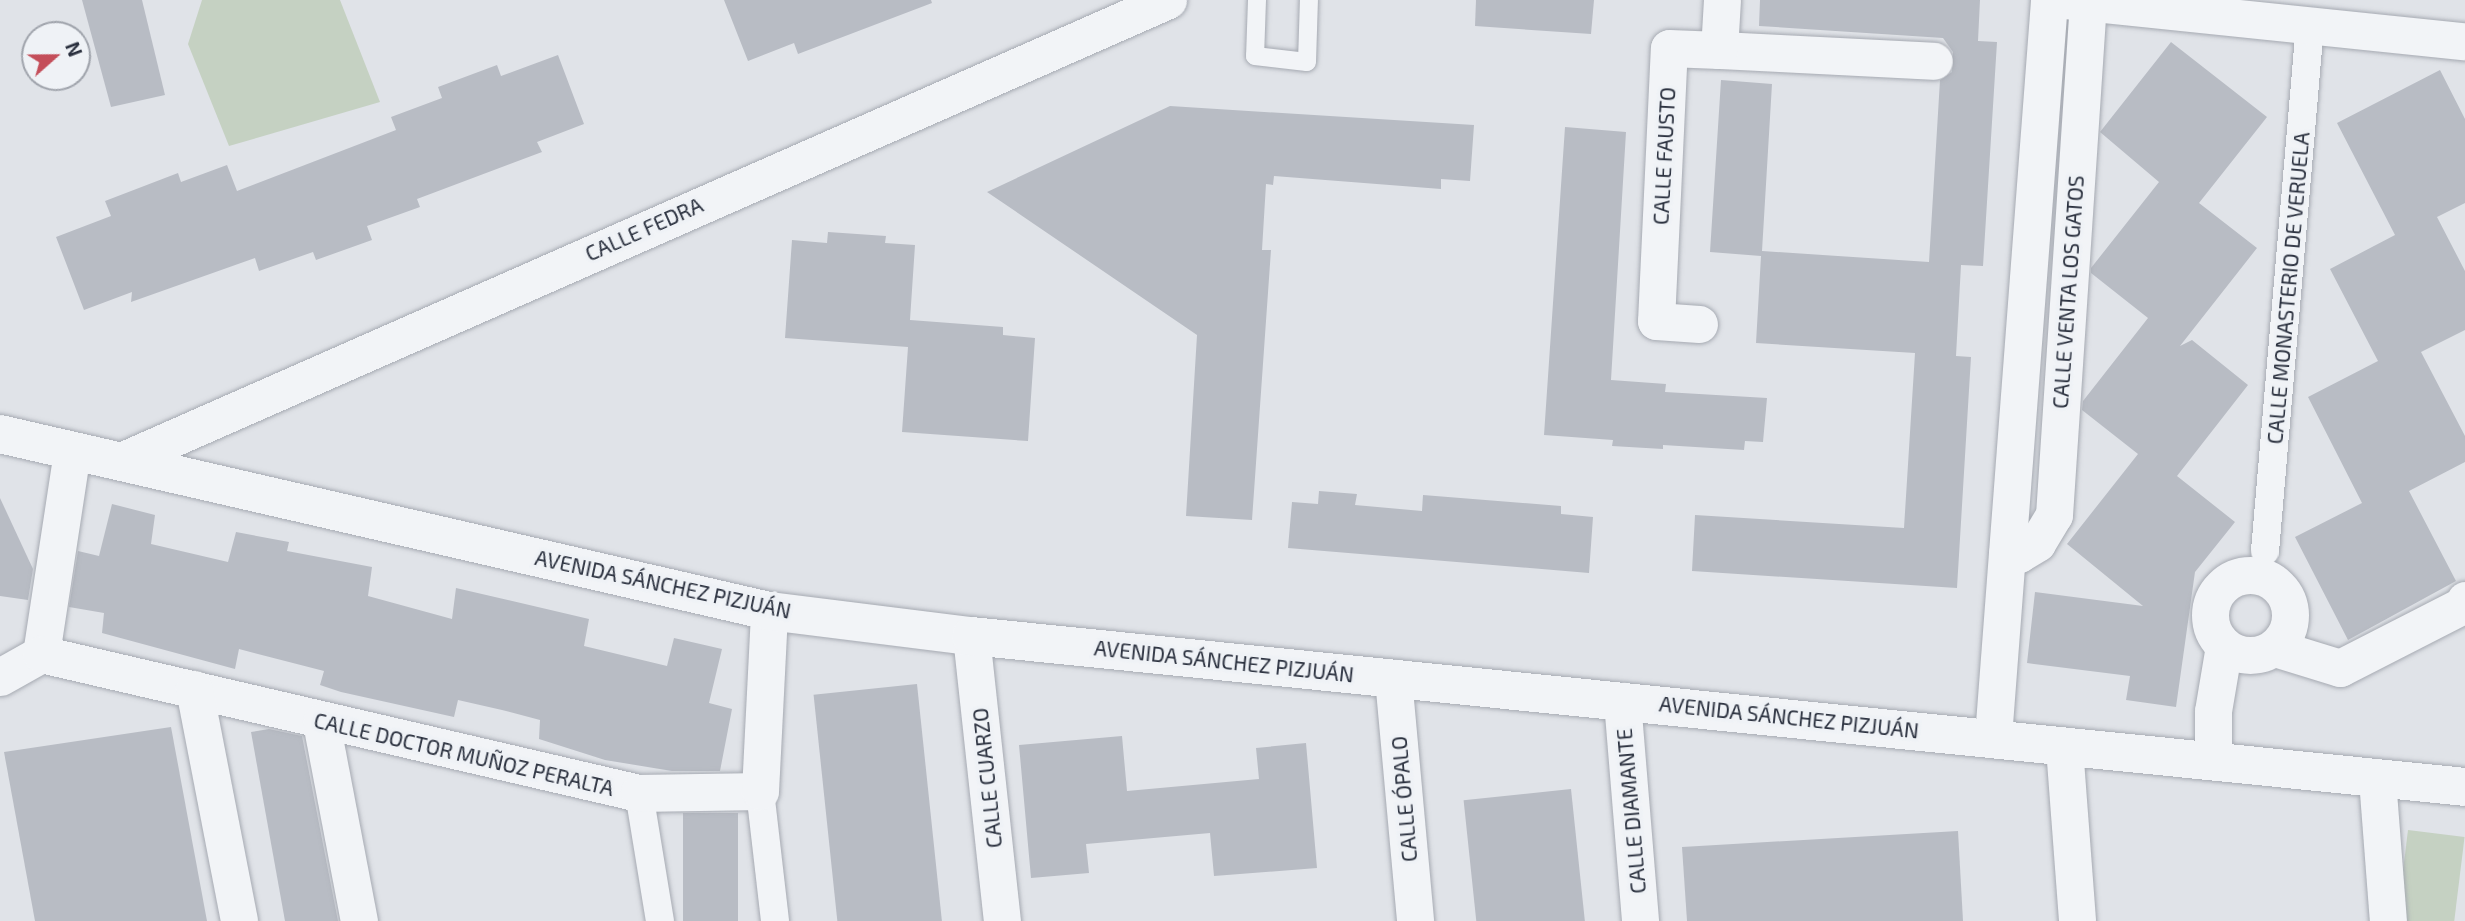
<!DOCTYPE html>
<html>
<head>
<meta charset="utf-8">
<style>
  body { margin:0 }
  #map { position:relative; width:2465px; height:921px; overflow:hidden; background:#e0e3e8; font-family:"Exo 2",sans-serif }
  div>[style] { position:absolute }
  .green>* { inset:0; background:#c5d1c2; transform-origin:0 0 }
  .building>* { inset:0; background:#b8bcc4; transform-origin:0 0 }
  .roads { filter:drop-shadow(0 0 2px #a6aab2) drop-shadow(0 0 2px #a6aab2) }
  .service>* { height:18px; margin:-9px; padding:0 9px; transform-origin:9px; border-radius:9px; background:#f2f4f7 }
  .pedestrian>* { height:28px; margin:-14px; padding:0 14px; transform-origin:14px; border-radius:14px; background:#f2f4f7 }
  .minor>* { height:37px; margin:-18.5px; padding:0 18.5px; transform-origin:18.5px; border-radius:18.5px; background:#f2f4f7 }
  .minor>.ring { margin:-18.5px; padding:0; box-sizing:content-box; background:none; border:37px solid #f2f4f7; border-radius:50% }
  .tertiary>* { height:38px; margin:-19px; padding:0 19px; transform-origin:19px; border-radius:19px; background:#f2f4f7 }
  span { translate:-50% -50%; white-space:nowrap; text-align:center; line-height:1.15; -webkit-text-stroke:7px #eff2f6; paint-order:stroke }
  .street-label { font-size:21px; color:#2a303e }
  .north { position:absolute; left:21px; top:21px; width:70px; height:70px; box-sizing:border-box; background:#eff2f6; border:2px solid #a0a4ac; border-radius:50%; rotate:69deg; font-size:19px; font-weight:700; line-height:28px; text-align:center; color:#2a303e }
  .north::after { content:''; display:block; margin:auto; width:24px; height:32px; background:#c44e5a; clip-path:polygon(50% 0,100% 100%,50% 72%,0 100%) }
</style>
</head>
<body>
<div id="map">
  <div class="green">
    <i style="clip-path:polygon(202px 0,340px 0,380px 102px,229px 146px,188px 44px)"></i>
    <i style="left:2408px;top:830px;width:57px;height:91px;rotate:7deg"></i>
  </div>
  <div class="building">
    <i style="clip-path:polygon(82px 0,142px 0,165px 95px,111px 107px)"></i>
    <i style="clip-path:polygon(724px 0,931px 0,932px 3px,798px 54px,794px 43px,748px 61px)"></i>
    <i style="clip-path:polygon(1476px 0,1594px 0,1591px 34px,1475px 26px)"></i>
    <i style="clip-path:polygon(1760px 0,1980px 0,1978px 41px,1997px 42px,1983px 266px,1961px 265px,1956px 356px,1971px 357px,1957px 588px,1692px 571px,1695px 515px,1904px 528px,1915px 353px,1756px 343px,1761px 256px,1710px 252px,1721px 80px,1772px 84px,1762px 251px,1929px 262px,1940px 80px,1952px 72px,1953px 52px,1943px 38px,1759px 26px)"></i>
    <i style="clip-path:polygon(2171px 42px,2267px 117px,2199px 203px,2257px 248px,2180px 346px,2192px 340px,2248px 385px,2177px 476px,2235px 522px,2195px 572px,2176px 707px,2126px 700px,2130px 676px,2027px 663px,2035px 592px,2143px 606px,2067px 544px,2138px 454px,2082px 410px,2083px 401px,2148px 318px,2091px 273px,2091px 268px,2159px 182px,2100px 132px)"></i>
    <i style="clip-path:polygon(558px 55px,584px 124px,537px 142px,542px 152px,417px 199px,420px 207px,367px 226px,372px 240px,316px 260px,313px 252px,259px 271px,255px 258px,131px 302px,132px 292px,84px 310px,56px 237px,111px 216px,105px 201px,178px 173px,181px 182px,227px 165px,237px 191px,396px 130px,391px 117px,442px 98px,438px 87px,497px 65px,501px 76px)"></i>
    <i style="clip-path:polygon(2440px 70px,2465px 119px,2465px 203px,2437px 217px,2465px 271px,2465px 330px,2421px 352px,2465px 436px,2465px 462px,2409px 491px,2456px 581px,2348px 640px,2295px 537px,2362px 503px,2308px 397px,2378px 361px,2330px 269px,2395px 235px,2337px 123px)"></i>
    <i style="clip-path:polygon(1170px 106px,1474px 125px,1470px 181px,1441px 179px,1441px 189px,1274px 176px,1273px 185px,1266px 184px,1262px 250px,1271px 250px,1252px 520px,1186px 516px,1197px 335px,987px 192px)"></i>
    <i style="clip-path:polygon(1565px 127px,1626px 132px,1611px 380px,1666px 384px,1665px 392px,1767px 398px,1763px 442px,1745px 441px,1744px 450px,1663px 445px,1663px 449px,1612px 446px,1613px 440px,1544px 435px)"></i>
    <i style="clip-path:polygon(828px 232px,886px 236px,885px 243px,915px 245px,910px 320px,1003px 327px,1003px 335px,1035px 338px,1028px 441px,902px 432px,908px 347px,785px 338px,792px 240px,827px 243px)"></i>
    <i style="clip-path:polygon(1319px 491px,1357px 494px,1355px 505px,1422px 511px,1423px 495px,1561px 506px,1561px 514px,1593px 517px,1589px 573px,1288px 548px,1292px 502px,1318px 504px)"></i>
    <i style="clip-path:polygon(0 498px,33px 569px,28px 600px,0 596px)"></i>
    <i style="clip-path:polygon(112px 504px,155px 515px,151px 544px,228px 562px,236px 532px,289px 542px,287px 551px,372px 567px,368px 596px,452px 619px,456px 588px,589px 619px,584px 646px,667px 666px,674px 638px,722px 649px,709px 703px,732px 709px,720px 771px,672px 771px,605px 760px,539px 739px,540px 720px,502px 710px,458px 700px,454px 717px,341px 692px,320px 685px,324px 671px,239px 649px,235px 669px,102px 633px,104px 613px,69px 607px,78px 551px,99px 556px)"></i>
    <i style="left:917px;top:684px;width:239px;height:104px;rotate:84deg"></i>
    <i style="clip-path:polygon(171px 727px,207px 921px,35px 921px,4px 752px)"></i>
    <i style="clip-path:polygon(269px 729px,302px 736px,338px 921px,285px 921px,251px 732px)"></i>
    <i style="clip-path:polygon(1122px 736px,1127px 791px,1259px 779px,1256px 748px,1306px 743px,1317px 868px,1214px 876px,1210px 833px,1086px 844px,1089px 873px,1031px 878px,1019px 745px)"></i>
    <i style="left:1571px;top:789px;width:133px;height:108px;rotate:84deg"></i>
    <i style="left:683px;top:813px;width:55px;height:109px"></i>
    <i style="clip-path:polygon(1958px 831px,1963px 921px,1687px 921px,1682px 847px)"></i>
  </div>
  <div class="roads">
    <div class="service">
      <i style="left:1257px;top:0;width:56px;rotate:92deg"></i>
      <i style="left:1255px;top:56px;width:52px;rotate:6.6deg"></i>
      <i style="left:1307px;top:62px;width:62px;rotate:-88.2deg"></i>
    </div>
    <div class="pedestrian">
      <i style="left:2265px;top:551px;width:528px;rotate:-85.11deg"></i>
      <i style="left:760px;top:791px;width:131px;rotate:83.4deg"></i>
      <i style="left:639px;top:793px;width:130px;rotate:80.7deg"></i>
    </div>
    <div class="minor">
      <i style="left:2065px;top:0;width:402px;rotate:5.9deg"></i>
      <i style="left:1719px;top:50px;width:215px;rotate:2.9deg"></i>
      <i style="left:1699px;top:324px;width:43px;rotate:-176deg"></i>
      <i style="left:1656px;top:321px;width:273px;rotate:-87.3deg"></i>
      <i style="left:1669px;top:48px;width:50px;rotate:2.3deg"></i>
      <i style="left:1719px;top:50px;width:50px;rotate:-86.6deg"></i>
      <i style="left:121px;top:461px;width:1144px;rotate:-23.76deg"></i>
      <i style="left:2007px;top:553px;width:12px;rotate:5deg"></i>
      <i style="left:2019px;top:554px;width:21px;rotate:-31deg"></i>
      <i style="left:2037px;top:543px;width:33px;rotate:-59deg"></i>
      <i style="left:2054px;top:515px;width:514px;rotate:-86.21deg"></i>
      <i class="ring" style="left:2210px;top:575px;width:43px;height:43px"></i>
      <i style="left:971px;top:636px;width:287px;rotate:83.8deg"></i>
      <i style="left:2275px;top:648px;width:68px;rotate:17.1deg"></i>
      <i style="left:2340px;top:668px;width:140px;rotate:-27.1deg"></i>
      <i style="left:2465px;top:604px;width:4px;rotate:-90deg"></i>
      <i style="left:41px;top:654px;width:204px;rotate:-81.3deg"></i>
      <i style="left:0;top:677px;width:47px;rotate:-29.3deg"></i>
      <i style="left:41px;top:654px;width:614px;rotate:13.09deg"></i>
      <i style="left:639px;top:793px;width:121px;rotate:-0.9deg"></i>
      <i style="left:760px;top:791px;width:180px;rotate:-87.1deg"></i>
      <i style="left:1393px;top:678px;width:244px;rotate:84.8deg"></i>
      <i style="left:194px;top:689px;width:236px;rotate:79deg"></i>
      <i style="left:1622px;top:701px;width:221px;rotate:85.3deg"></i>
      <i style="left:321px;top:722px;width:203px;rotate:79.2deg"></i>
      <i style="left:1993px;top:737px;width:739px;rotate:-85.65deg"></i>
      <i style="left:2064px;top:747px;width:174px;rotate:85.7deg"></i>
      <i style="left:2213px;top:760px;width:49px;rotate:-90deg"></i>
      <i style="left:2213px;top:711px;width:66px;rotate:-80.4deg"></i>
      <i style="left:2377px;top:779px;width:142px;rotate:85.6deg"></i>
    </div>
    <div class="tertiary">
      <i style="left:0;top:434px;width:789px;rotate:12.96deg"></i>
      <i style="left:769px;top:611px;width:204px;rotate:7.1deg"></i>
      <i style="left:971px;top:636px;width:1502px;rotate:5.77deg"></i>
    </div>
  </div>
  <div class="street-label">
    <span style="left:1664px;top:156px;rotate:-87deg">CALLE FAUSTO</span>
    <span style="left:644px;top:229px;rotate:-24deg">CALLE FEDRA</span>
    <span style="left:2288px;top:288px;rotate:-85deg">CALLE MONASTERIO DE VERUELA</span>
    <span style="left:2068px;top:292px;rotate:-86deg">CALLE VENTA LOS GATOS</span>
    <span style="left:663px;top:584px;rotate:12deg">AVENIDA SÁNCHEZ PIZJUÁN</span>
    <span style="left:1224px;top:661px;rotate:6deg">AVENIDA SÁNCHEZ PIZJUÁN</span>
    <span style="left:1789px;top:717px;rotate:6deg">AVENIDA SÁNCHEZ PIZJUÁN</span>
    <span style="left:464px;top:754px;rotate:13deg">CALLE DOCTOR MUÑOZ PERALTA</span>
    <span style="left:987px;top:778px;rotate:-96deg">CALLE CUARZO</span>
    <span style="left:1404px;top:799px;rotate:-95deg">CALLE ÓPALO</span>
    <span style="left:1631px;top:811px;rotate:-95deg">CALLE DIAMANTE</span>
  </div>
  <div class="north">N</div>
</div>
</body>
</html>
